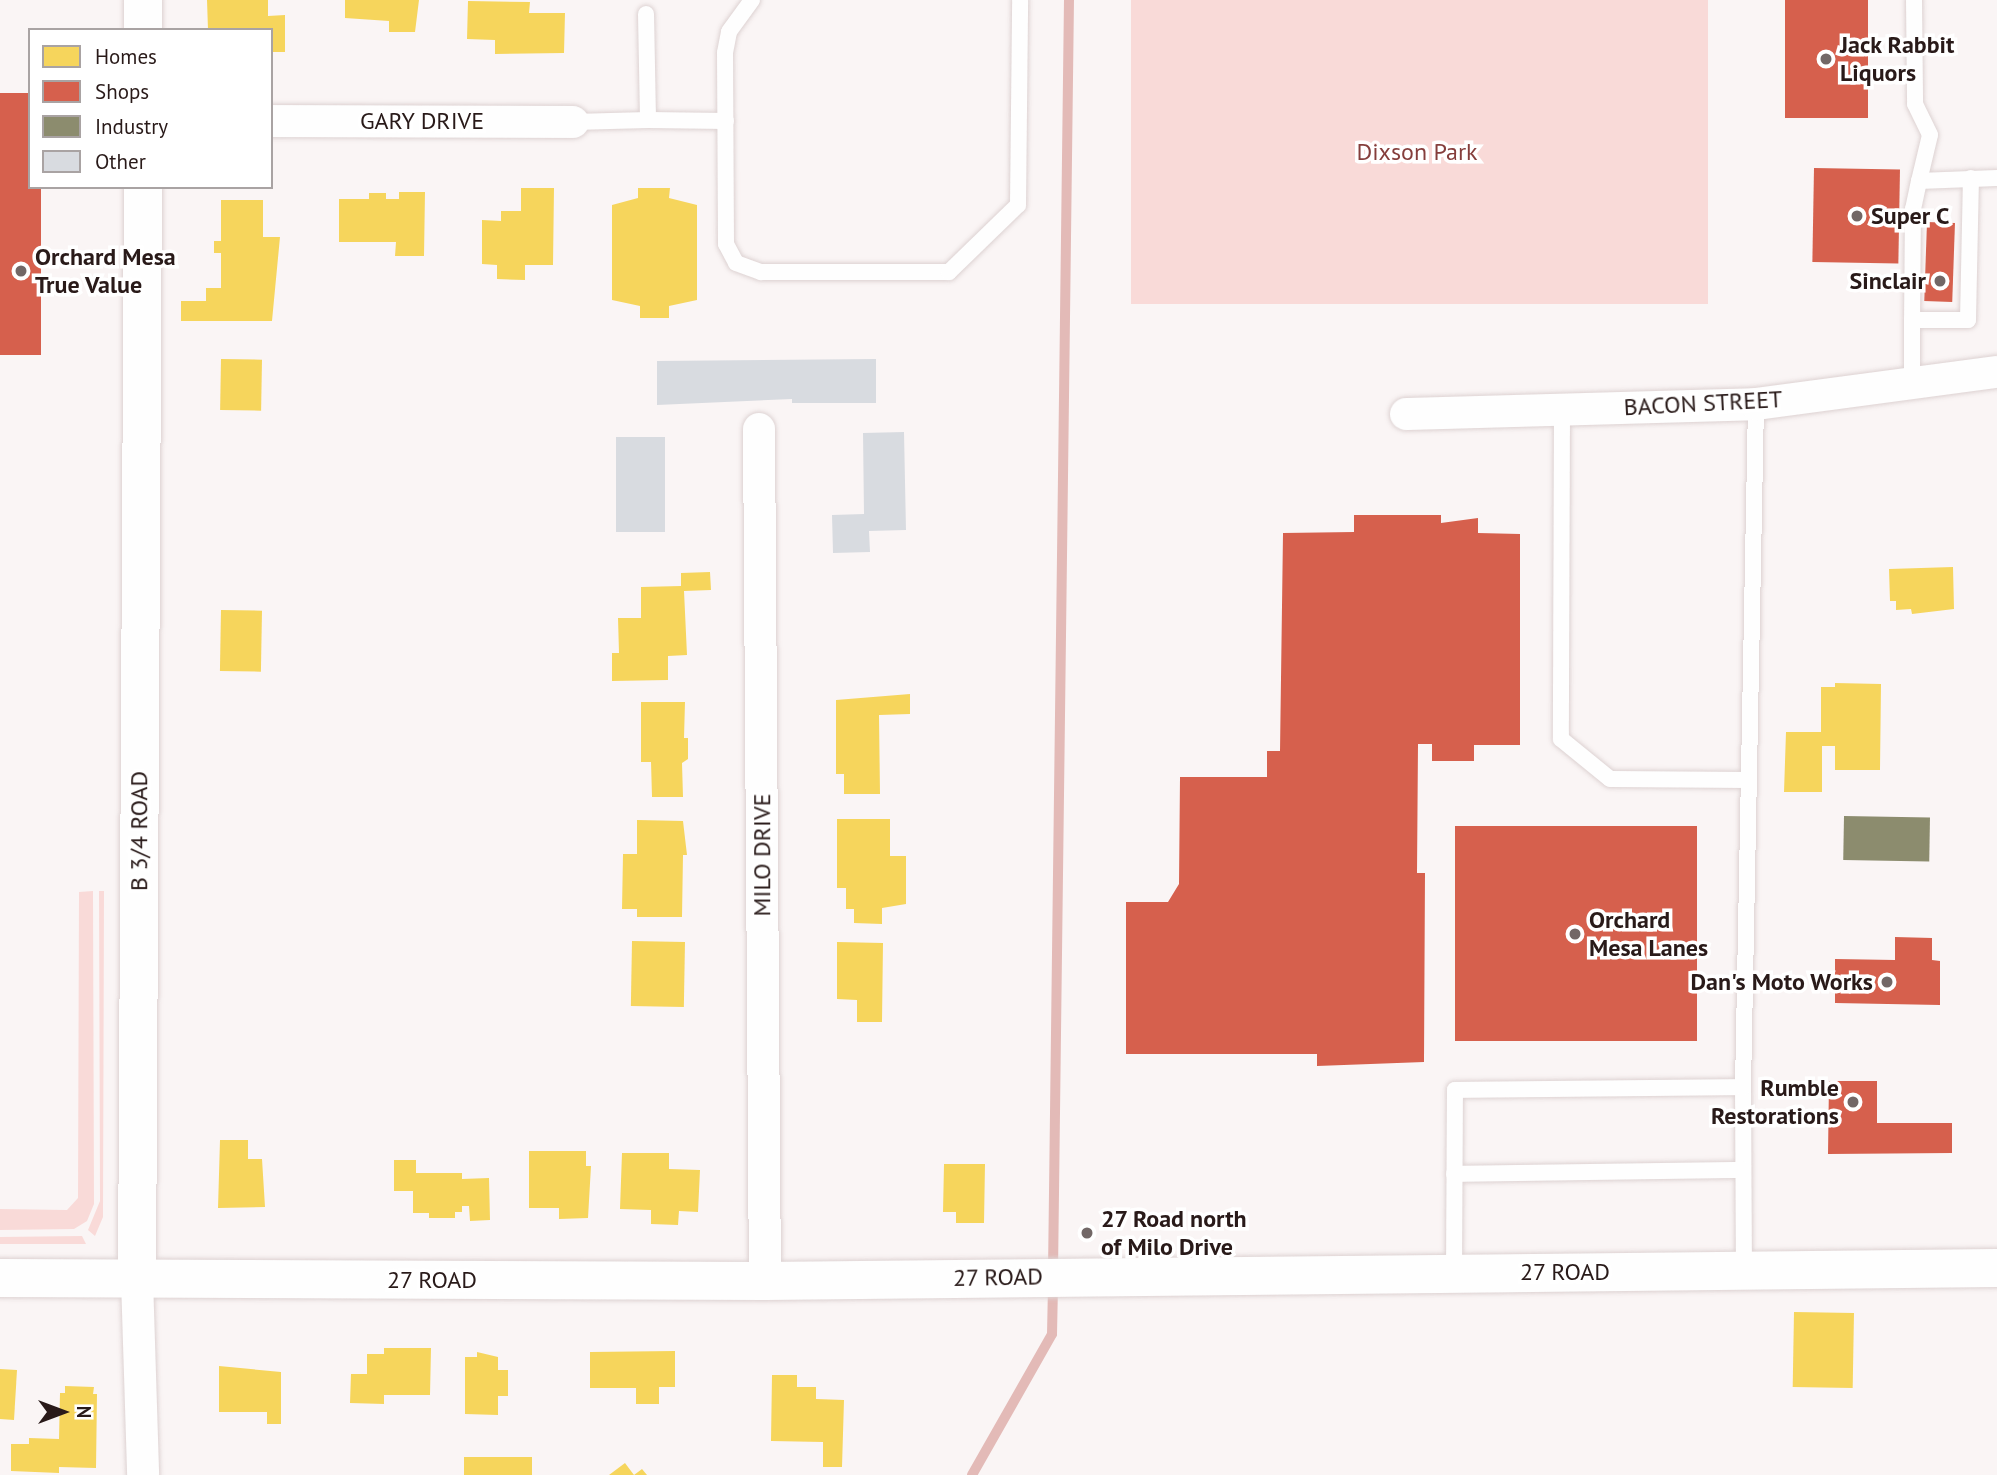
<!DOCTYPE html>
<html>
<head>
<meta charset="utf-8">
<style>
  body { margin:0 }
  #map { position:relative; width:1997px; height:1475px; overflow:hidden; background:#faf5f5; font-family:"PT Sans",sans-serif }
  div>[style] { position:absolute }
  .green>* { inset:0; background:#f9dad8; transform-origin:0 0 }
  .homes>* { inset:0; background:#f6d55c; transform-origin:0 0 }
  .shops>* { inset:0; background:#d6604d; transform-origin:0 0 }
  .industry>* { inset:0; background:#8c8c6e; transform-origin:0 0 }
  .stream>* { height:10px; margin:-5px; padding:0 5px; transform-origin:5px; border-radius:5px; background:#e3bab7 }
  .building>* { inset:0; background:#d8dbe0; transform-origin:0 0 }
  .roads { filter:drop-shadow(0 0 2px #ddd2d2) drop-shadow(0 0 2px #ddd2d2) }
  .service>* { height:16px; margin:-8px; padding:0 8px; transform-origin:8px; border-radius:8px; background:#fefefe }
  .minor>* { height:32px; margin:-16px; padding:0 16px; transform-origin:16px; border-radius:16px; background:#fefefe }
  .tertiary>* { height:38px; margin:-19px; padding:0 19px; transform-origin:19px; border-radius:19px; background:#fefefe }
  .dots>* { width:19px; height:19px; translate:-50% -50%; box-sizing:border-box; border:4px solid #fff; border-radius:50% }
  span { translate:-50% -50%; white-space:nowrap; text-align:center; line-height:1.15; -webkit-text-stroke:7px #fff; paint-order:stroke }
  .poi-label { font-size:24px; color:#291a19; font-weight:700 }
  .left { translate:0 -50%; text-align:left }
  .right { translate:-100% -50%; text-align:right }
  .street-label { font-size:24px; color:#291a19 }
  .park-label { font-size:24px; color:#853e3c }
  .legend { position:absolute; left:28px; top:28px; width:245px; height:161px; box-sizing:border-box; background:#fff; border:2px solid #a9a3a3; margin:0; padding:9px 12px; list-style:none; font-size:21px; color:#291a19 }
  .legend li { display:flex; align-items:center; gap:14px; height:35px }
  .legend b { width:35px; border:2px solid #a9a3a3 }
  .north { position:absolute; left:28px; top:1377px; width:70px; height:70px; -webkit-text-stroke:5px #fff; paint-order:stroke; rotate:90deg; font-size:19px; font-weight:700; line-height:28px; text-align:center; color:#291a19 }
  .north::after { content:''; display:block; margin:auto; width:24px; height:32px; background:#291a19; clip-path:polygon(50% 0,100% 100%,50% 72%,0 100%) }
</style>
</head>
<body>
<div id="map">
  <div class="green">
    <i style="left:1131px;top:0;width:577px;height:304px"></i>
    <i style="clip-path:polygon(93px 891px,94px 1204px,87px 1221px,74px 1229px,0 1230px,0 1209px,67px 1210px,78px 1198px,79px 892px)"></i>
    <i style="clip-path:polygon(99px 891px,104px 891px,103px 1217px,95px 1236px,88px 1230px,100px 1201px)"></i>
    <i style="clip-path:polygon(82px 1236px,86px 1244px,0 1244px,0 1237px)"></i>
  </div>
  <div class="homes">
    <i style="clip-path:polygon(207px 0,268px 0,268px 16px,285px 15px,285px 52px,271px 52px,271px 30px,208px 30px)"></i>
    <i style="clip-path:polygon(345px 0,419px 0,415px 32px,389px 32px,389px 21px,345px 18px)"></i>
    <i style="clip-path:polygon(468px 1px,530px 2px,529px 13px,565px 13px,564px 53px,495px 54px,495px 40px,467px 39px)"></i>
    <i style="clip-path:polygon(521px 188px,554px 188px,553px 265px,525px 265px,525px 280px,497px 279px,497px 265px,482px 264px,482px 220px,501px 221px,501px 211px,521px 211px)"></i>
    <i style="clip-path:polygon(638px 188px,670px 188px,669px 198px,697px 205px,697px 300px,669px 306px,669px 318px,640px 318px,640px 306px,612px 300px,612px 205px,638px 198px)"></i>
    <i style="clip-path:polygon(399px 192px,425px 192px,424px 256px,395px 256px,396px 242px,339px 242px,339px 199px,369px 199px,369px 193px,386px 193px,386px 199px,399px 199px)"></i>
    <i style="clip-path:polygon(221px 200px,263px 200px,263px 237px,280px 237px,272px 321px,181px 321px,181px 301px,206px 301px,206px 288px,221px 288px,221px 253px,214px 253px,214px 241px,221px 241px)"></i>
    <i style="left:221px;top:359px;width:41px;height:51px;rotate:1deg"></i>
    <i style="clip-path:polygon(1953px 567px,1954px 609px,1912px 614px,1911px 609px,1896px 610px,1896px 601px,1890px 601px,1889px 569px)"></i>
    <i style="clip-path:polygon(710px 572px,711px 590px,684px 591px,687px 655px,668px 656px,668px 680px,612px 681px,612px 653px,619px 653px,618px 618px,641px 618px,641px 587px,681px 586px,681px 573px)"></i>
    <i style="left:221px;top:610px;width:41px;height:61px;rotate:1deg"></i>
    <i style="clip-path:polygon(1835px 683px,1881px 684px,1880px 770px,1835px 770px,1835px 746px,1822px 746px,1822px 792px,1784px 792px,1786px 732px,1821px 732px,1821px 687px,1835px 687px)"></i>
    <i style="clip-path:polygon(910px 694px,910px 714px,879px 715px,880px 794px,844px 794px,844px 774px,836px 774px,836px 700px)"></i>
    <i style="clip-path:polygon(641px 702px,685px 702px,684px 738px,688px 738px,688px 759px,682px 763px,683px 797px,652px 797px,651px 762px,641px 762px)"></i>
    <i style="clip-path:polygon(837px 819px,890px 819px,890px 856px,906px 856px,906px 904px,882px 908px,882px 924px,854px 923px,854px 909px,846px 909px,846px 888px,837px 888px)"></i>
    <i style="clip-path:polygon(637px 820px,683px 821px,687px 855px,683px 855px,682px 917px,637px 917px,637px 909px,622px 909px,623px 854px,637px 854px)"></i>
    <i style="left:632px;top:941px;width:53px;height:65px;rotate:1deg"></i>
    <i style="clip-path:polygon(837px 942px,883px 943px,882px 1022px,857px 1022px,857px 1000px,837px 999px)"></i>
    <i style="clip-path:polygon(220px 1140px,248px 1140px,248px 1159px,262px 1159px,265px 1207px,218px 1208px)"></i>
    <i style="clip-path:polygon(529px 1151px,586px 1151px,586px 1166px,591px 1166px,588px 1218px,559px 1219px,559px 1208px,529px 1208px)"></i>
    <i style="clip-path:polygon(622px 1153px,669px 1153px,669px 1169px,700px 1170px,698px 1212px,679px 1211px,678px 1225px,651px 1224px,651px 1210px,620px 1209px)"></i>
    <i style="clip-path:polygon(394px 1160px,416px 1160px,416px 1173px,462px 1173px,462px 1179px,489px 1178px,490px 1220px,470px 1221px,469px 1206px,462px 1206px,462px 1212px,455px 1212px,455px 1218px,429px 1218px,429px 1213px,413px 1213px,413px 1191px,394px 1191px)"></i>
    <i style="clip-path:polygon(944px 1164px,985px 1164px,984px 1223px,956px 1223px,956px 1212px,943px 1212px)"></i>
    <i style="left:1794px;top:1312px;width:60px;height:75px;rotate:1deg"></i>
    <i style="clip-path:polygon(384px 1348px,431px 1348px,430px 1395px,384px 1395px,384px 1404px,350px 1403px,351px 1374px,367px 1374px,367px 1354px,384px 1354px)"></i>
    <i style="clip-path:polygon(675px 1351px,675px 1387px,659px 1387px,659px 1404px,636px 1404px,636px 1388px,590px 1388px,590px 1352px)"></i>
    <i style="clip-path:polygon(477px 1352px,498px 1357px,498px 1370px,508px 1370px,508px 1396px,498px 1396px,498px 1415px,465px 1414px,465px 1357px,477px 1357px)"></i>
    <i style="clip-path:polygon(219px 1366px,281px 1372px,281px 1424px,267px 1424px,267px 1412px,219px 1412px)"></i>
    <i style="clip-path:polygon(0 1369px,17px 1370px,14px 1420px,0 1419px)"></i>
    <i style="clip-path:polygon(772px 1375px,797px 1375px,797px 1387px,816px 1387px,816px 1399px,844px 1400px,842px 1467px,823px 1467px,823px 1442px,771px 1441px)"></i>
    <i style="clip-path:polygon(65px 1386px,94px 1387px,93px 1394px,97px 1394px,96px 1468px,59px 1467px,59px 1473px,11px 1471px,11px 1444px,29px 1444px,29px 1438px,59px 1439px,60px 1393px,65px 1393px)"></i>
    <i style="left:532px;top:1457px;width:18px;height:68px;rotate:90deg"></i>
    <i style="clip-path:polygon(625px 1463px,634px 1475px,642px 1469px,647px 1475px,609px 1475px)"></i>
  </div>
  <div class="shops">
    <i style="left:1785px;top:0;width:83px;height:118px"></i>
    <i style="clip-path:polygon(0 93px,30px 93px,30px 187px,41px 187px,41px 355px,0 355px)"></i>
    <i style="left:1814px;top:168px;width:86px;height:94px;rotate:1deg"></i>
    <i style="left:1927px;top:222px;width:28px;height:79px;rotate:2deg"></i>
    <i style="clip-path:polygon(1354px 515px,1441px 515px,1441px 523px,1478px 518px,1478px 533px,1520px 534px,1520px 745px,1474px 745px,1474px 761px,1432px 761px,1432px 744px,1418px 744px,1417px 873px,1425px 873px,1424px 1062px,1317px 1066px,1317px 1054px,1126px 1054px,1126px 902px,1168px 902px,1179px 884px,1180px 777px,1267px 777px,1267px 751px,1280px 751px,1283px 533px,1354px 532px)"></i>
    <i style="left:1455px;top:826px;width:242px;height:215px"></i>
    <i style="clip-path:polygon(1895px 937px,1932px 938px,1932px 960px,1940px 961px,1940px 1005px,1835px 1003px,1835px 959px,1895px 960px)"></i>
    <i style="clip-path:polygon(1829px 1081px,1877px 1081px,1877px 1123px,1952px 1123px,1952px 1153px,1828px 1154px)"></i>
  </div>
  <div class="industry">
    <i style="left:1844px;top:816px;width:86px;height:44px;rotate:1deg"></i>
  </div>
  <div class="stream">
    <i style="left:1053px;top:1272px;width:1272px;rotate:-89.28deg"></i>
    <i style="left:972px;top:1475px;width:162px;rotate:-60.4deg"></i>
    <i style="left:1052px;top:1334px;width:47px;rotate:-88.8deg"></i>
  </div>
  <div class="building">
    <i style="clip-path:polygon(876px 359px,876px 403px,792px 403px,792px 399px,657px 405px,657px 361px)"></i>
    <i style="clip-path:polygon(904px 432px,906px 530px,869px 531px,870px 552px,833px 553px,832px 515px,864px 514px,863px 433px)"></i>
    <i style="left:616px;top:437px;width:49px;height:95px"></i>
  </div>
  <div class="roads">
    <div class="service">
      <i style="left:752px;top:0;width:39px;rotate:126deg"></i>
      <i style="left:729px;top:32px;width:21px;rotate:101deg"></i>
      <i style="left:725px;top:53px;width:191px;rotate:89.7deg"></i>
      <i style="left:726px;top:244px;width:21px;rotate:62deg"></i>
      <i style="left:736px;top:263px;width:27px;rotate:20deg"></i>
      <i style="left:761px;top:272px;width:188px"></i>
      <i style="left:949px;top:272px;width:96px;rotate:-44.2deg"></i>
      <i style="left:1018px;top:205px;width:205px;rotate:-89.4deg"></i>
      <i style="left:1914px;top:0;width:104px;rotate:89.4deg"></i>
      <i style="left:1915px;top:104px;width:34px;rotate:64deg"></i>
      <i style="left:1930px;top:135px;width:47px;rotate:103.4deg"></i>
      <i style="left:1919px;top:181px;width:78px;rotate:-2.2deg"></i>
      <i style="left:646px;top:14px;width:106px;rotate:88.9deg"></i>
      <i style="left:648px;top:120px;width:78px;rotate:0.7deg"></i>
      <i style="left:573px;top:122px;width:75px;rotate:-1.5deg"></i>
      <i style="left:1919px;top:181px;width:29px;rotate:102deg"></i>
      <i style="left:1913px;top:209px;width:111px;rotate:90.5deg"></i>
      <i style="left:1912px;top:320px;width:56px"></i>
      <i style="left:1968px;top:320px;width:142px;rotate:-88.8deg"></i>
      <i style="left:1912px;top:383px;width:63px;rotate:-90deg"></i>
      <i style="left:1562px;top:409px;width:330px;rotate:90.2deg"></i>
      <i style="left:1561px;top:739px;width:63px;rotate:39.2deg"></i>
      <i style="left:1610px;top:779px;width:139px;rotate:0.4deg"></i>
      <i style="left:1743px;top:1087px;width:184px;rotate:89.7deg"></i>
      <i style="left:1454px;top:1174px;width:289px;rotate:-0.8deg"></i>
      <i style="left:1454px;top:1273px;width:183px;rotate:-89.7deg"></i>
      <i style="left:1455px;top:1090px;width:288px;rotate:-0.6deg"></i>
      <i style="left:1743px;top:1087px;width:683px;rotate:-88.91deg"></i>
    </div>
    <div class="minor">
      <i style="left:271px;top:121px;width:302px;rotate:0.2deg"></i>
      <i style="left:1406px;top:414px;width:350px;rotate:-1.6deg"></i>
      <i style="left:1756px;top:404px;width:243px;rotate:-7.6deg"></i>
      <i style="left:759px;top:429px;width:852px;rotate:89.6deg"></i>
      <i style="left:137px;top:1279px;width:196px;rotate:88.2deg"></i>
    </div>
    <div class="tertiary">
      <i style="left:143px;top:0;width:30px;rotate:90deg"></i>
      <i style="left:0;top:1278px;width:765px;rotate:0.22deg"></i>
      <i style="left:765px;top:1281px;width:1232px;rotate:-0.6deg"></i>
      <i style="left:137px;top:1279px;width:1092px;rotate:-89.69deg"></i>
    </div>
  </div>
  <div class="dots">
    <i style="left:1826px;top:59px;background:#726766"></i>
    <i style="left:1857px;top:216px;background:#726766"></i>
    <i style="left:21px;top:271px;background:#726766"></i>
    <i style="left:1940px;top:281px;background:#726766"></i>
    <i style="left:1575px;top:934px;background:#726766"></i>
    <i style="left:1887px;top:982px;background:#726766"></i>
    <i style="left:1853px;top:1102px;background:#726766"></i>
    <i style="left:1087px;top:1233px;background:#726766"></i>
  </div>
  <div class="poi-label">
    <span class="left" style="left:1840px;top:59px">Jack Rabbit<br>Liquors</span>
    <span class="left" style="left:1871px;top:216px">Super C</span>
    <span class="left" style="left:35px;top:271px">Orchard Mesa<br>True Value</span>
    <span class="right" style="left:1926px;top:281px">Sinclair</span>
    <span class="left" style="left:1589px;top:934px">Orchard<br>Mesa Lanes</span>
    <span class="right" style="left:1873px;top:982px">Dan's Moto Works</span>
    <span class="right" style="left:1839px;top:1102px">Rumble<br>Restorations</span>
    <span class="left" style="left:1101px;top:1233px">27 Road north<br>of Milo Drive</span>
  </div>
  <div class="street-label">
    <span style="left:422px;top:121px">GARY DRIVE</span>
    <span style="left:1703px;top:403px;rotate:-3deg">BACON STREET</span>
    <span style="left:139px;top:831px;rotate:-90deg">B 3/4 ROAD</span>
    <span style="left:762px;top:855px;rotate:-90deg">MILO DRIVE</span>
    <span style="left:1565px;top:1272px">27 ROAD</span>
    <span style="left:998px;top:1277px;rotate:-1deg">27 ROAD</span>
    <span style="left:432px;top:1280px">27 ROAD</span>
  </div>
  <div class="park-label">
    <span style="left:1417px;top:152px">Dixson Park</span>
  </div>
  <ul class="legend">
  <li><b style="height:19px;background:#f6d55c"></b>Homes</li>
  <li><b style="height:19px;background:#d6604d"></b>Shops</li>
  <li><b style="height:19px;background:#8c8c6e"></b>Industry</li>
  <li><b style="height:19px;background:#d8dbe0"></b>Other</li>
  </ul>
  <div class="north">N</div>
</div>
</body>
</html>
